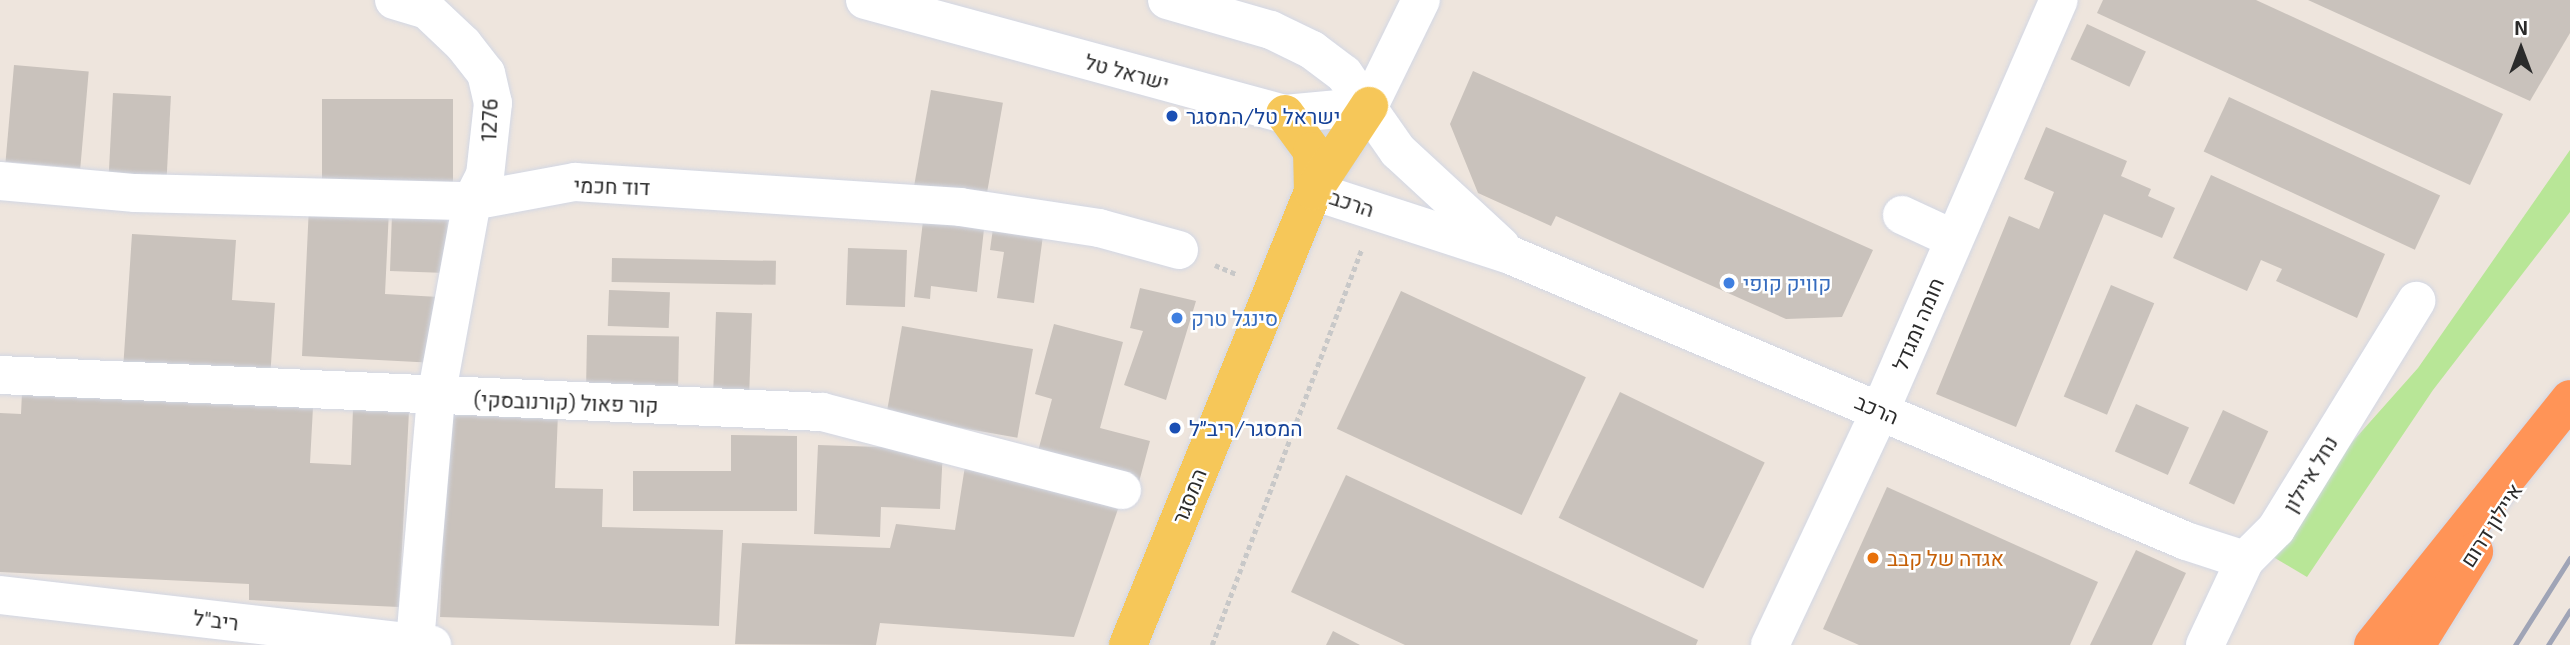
<!DOCTYPE html>
<html>
<head>
<meta charset="utf-8">
<style>
  body { margin:0 }
  #map { position:relative; width:2570px; height:645px; overflow:hidden; background:#eee5dd; font-family:"Exo 2",Heebo,sans-serif }
  div>[style] { position:absolute }
  .green>* { inset:0; background:#b8e697 }
  .building>* { inset:0; background:#c9c2bc; transform-origin:0 0 }
  .path>* { height:4.5px; margin-top:-2.25px; transform-origin:0; background:repeating-linear-gradient(90deg,#c8c8c8 0 5px,transparent 0 8.5px) }
  .roads { filter:drop-shadow(0 0 2px #d2d7e4) drop-shadow(0 0 2px #d2d7e4) }
  .minor>* { height:38px; margin:-19px; padding:0 19px; transform-origin:19px; border-radius:19px; background:#fff }
  .major>* { height:38px; margin:-19px; padding:0 19px; transform-origin:19px; border-radius:19px; background:#f6c759 }
  .highway>* { height:38px; margin:-19px; padding:0 19px; transform-origin:19px; border-radius:19px; background:#ff9457 }
  .rail>* { height:5px; margin:-2.5px; padding:0 2.5px; transform-origin:2.5px; border-radius:2.5px; background:#9fa4b6 }
  .dots>* { width:19px; height:19px; translate:-50% -50%; box-sizing:border-box; border:4px solid #fff; border-radius:50% }
  span { translate:-50% -50%; white-space:nowrap; text-align:center; line-height:1.15; -webkit-text-stroke:5px #fff; paint-order:stroke }
  .street-label { font-size:21px; color:#2b2b2b }
  .transit-label { font-size:21px; color:#164399 }
  .left { translate:0 -50%; text-align:left }
  .shop-label { font-size:21px; color:#366cbe }
  .food-label { font-size:21px; color:#c56008 }
  .north { position:absolute; left:2486px; top:14px; width:70px; height:70px; -webkit-text-stroke:5px #fff; paint-order:stroke; rotate:0deg; font-size:19px; font-weight:700; line-height:28px; text-align:center; color:#2b2b2b }
  .north::after { content:''; display:block; margin:auto; width:24px; height:32px; background:#2b2b2b; clip-path:polygon(50% 0,100% 100%,50% 72%,0 100%) }
</style>
</head>
<body>
<div id="map">
  <div class="green">
    <i style="clip-path:polygon(2570px 150px,2570px 212px,2433px 390px,2307px 577px,2258px 548px,2418px 368px)"></i>
  </div>
  <div class="building">
    <i style="clip-path:polygon(2103px 0,2256px 0,2503px 114px,2470px 185px,2097px 13px)"></i>
    <i style="clip-path:polygon(2308px 0,2570px 0,2570px 33px,2530px 101px)"></i>
    <i style="left:2087px;top:24px;width:65px;height:39px;rotate:25deg"></i>
    <i style="left:14px;top:65px;width:75px;height:97px;rotate:5deg"></i>
    <i style="clip-path:polygon(1473px 71px,1873px 250px,1842px 317px,1786px 319px,1556px 216px,1551px 226px,1478px 193px,1450px 124px)"></i>
    <i style="left:931px;top:90px;width:73px;height:100px;rotate:10deg"></i>
    <i style="left:113px;top:93px;width:58px;height:80px;rotate:3deg"></i>
    <i style="left:2229px;top:97px;width:233px;height:60px;rotate:25deg"></i>
    <i style="left:453px;top:99px;width:85px;height:131px;rotate:90deg"></i>
    <i style="clip-path:polygon(2046px 127px,2127px 161px,2121px 176px,2151px 189px,2148px 196px,2175px 208px,2162px 238px,2104px 214px,2016px 427px,1936px 394px,2009px 216px,2039px 229px,2054px 192px,2024px 179px)"></i>
    <i style="clip-path:polygon(2211px 175px,2385px 254px,2357px 318px,2276px 281px,2282px 269px,2261px 260px,2247px 291px,2173px 258px)"></i>
    <i style="clip-path:polygon(309px 206px,389px 210px,385px 294px,439px 297px,436px 363px,302px 356px)"></i>
    <i style="left:392px;top:214px;width:56px;height:57px;rotate:2deg"></i>
    <i style="clip-path:polygon(985px 220px,977px 292px,931px 286px,930px 299px,914px 297px,923px 221px)"></i>
    <i style="clip-path:polygon(994px 221px,1044px 228px,1034px 303px,997px 298px,1004px 252px,990px 250px)"></i>
    <i style="clip-path:polygon(132px 234px,236px 240px,232px 300px,275px 303px,270px 379px,123px 370px)"></i>
    <i style="left:848px;top:248px;width:59px;height:57px;rotate:2deg"></i>
    <i style="left:612px;top:258px;width:164px;height:24px;rotate:1deg"></i>
    <i style="left:2111px;top:285px;width:47px;height:121px;rotate:23deg"></i>
    <i style="clip-path:polygon(1140px 288px,1196px 301px,1166px 400px,1124px 385px,1143px 331px,1130px 328px)"></i>
    <i style="left:609px;top:290px;width:61px;height:36px;rotate:2deg"></i>
    <i style="left:1401px;top:291px;width:204px;height:152px;rotate:25deg"></i>
    <i style="left:716px;top:312px;width:36px;height:85px;rotate:2deg"></i>
    <i style="clip-path:polygon(1054px 324px,1123px 342px,1100px 428px,1150px 441px,1139px 482px,1037px 455px,1052px 399px,1035px 394px)"></i>
    <i style="left:902px;top:326px;width:133px;height:90px;rotate:10deg"></i>
    <i style="left:587px;top:335px;width:92px;height:56px;rotate:1deg"></i>
    <i style="clip-path:polygon(22px 392px,313px 407px,310px 463px,351px 465px,353px 408px,409px 411px,399px 607px,249px 600px,249px 584px,0 572px,0 413px,21px 414px)"></i>
    <i style="left:1620px;top:392px;width:161px;height:140px;rotate:26deg"></i>
    <i style="left:2136px;top:404px;width:58px;height:52px;rotate:24deg"></i>
    <i style="clip-path:polygon(447px 409px,558px 413px,555px 488px,603px 489px,602px 527px,723px 530px,719px 626px,440px 617px)"></i>
    <i style="left:2223px;top:410px;width:50px;height:81px;rotate:25deg"></i>
    <i style="clip-path:polygon(731px 435px,797px 436px,797px 511px,633px 511px,633px 471px,731px 471px)"></i>
    <i style="clip-path:polygon(818px 445px,943px 449px,940px 509px,881px 507px,880px 537px,814px 534px)"></i>
    <i style="clip-path:polygon(965px 466px,1118px 509px,1074px 637px,880px 623px,876px 645px,735px 644px,742px 543px,890px 548px,896px 524px,955px 530px)"></i>
    <i style="clip-path:polygon(1346px 475px,1698px 640px,1696px 645px,1405px 645px,1291px 592px)"></i>
    <i style="clip-path:polygon(1887px 487px,2098px 582px,2070px 645px,1859px 645px,1823px 629px)"></i>
    <i style="clip-path:polygon(2136px 550px,2186px 573px,2152px 645px,2090px 645px)"></i>
    <i style="clip-path:polygon(1333px 631px,1360px 645px,1326px 645px)"></i>
  </div>
  <div class="path">
    <i style="left:1215px;top:265px;width:23px;rotate:23deg"></i>
    <i style="left:1212px;top:645px;width:424px;rotate:-69.3deg"></i>
  </div>
  <div class="roads">
    <div class="minor">
      <i style="left:394px;top:0;width:34px;rotate:17deg"></i>
      <i style="left:427px;top:10px;width:50px;rotate:43.4deg"></i>
      <i style="left:463px;top:44px;width:37px;rotate:52deg"></i>
      <i style="left:486px;top:73px;width:31px;rotate:77deg"></i>
      <i style="left:493px;top:103px;width:72px;rotate:96.3deg"></i>
      <i style="left:485px;top:175px;width:29px;rotate:117deg"></i>
      <i style="left:472px;top:201px;width:199px;rotate:100.4deg"></i>
      <i style="left:436px;top:397px;width:247px;rotate:94.9deg"></i>
      <i style="left:865px;top:0;width:435px;rotate:15.2deg"></i>
      <i style="left:1285px;top:114px;width:84px;rotate:-5.4deg"></i>
      <i style="left:1167px;top:0;width:108px;rotate:16.1deg"></i>
      <i style="left:1271px;top:30px;width:46px;rotate:26deg"></i>
      <i style="left:1312px;top:50px;width:40px;rotate:37deg"></i>
      <i style="left:1344px;top:74px;width:94px;rotate:55deg"></i>
      <i style="left:1398px;top:151px;width:140px;rotate:42.7deg"></i>
      <i style="left:1369px;top:106px;width:118px;rotate:-63.9deg"></i>
      <i style="left:0;top:181px;width:136px;rotate:5.1deg"></i>
      <i style="left:135px;top:193px;width:337px;rotate:1.4deg"></i>
      <i style="left:472px;top:201px;width:105px;rotate:-10.5deg"></i>
      <i style="left:575px;top:182px;width:386px;rotate:3.7deg"></i>
      <i style="left:960px;top:207px;width:141px;rotate:8.6deg"></i>
      <i style="left:1099px;top:228px;width:83px;rotate:15.4deg"></i>
      <i style="left:1313px;top:191px;width:207px;rotate:18deg"></i>
      <i style="left:1510px;top:255px;width:734px;rotate:22.93deg"></i>
      <i style="left:2186px;top:541px;width:62px;rotate:17.9deg"></i>
      <i style="left:1902px;top:215px;width:57px;rotate:24.8deg"></i>
      <i style="left:0;top:375px;width:823px;rotate:2.58deg"></i>
      <i style="left:822px;top:412px;width:310px;rotate:14.6deg"></i>
      <i style="left:0;top:595px;width:435px;rotate:6.6deg"></i>
      <i style="left:1770px;top:645px;width:259px;rotate:-64.8deg"></i>
      <i style="left:1880px;top:411px;width:448px;rotate:-66.5deg"></i>
      <i style="left:2205px;top:645px;width:94px;rotate:-64.8deg"></i>
      <i style="left:2245px;top:560px;width:44px;rotate:-45deg"></i>
      <i style="left:2276px;top:529px;width:268px;rotate:-58.4deg"></i>
    </div>
    <div class="major">
      <i style="left:1285px;top:114px;width:46px;rotate:53.9deg"></i>
      <i style="left:1312px;top:151px;width:40px;rotate:88.6deg"></i>
      <i style="left:1128px;top:645px;width:490px;rotate:-67.8deg"></i>
      <i style="left:1313px;top:191px;width:102px;rotate:-56.6deg"></i>
    </div>
    <div class="highway">
      <i style="left:2373px;top:645px;width:315px;rotate:-51.3deg"></i>
      <i style="left:2416px;top:645px;width:110px;rotate:-58.1deg"></i>
    </div>
  </div>
  <div class="rail">
    <i style="left:2515px;top:645px;width:103px;rotate:-57.7deg"></i>
    <i style="left:2548px;top:645px;width:41px;rotate:-57.8deg"></i>
  </div>
  <div class="dots">
    <i style="left:1172px;top:116px;background:#1a4fb4"></i>
    <i style="left:1729px;top:283px;background:#3f7fe0"></i>
    <i style="left:1177px;top:318px;background:#3f7fe0"></i>
    <i style="left:1175px;top:428px;background:#1a4fb4"></i>
    <i style="left:1873px;top:558px;background:#e8710a"></i>
  </div>
  <div class="street-label">
    <span style="left:1127px;top:72px;rotate:15deg">ישראל טל</span>
    <span style="left:489px;top:120px;rotate:-88deg">1276</span>
    <span style="left:612px;top:186px;rotate:2deg">דוד חכמי</span>
    <span style="left:1352px;top:203px;rotate:18deg">הרכב</span>
    <span style="left:1918px;top:324px;rotate:-67deg">חומה ומגדל</span>
    <span style="left:566px;top:402px;rotate:2deg">קור פאול (קורנובסקי)</span>
    <span style="left:1877px;top:409px;rotate:23deg">הרכב</span>
    <span style="left:2310px;top:474px;rotate:-59deg">נחל איילון</span>
    <span style="left:1189px;top:496px;rotate:-68deg">המסגר</span>
    <span style="left:2491px;top:525px;rotate:-57deg">איילון דרום</span>
    <span style="left:216px;top:620px;rotate:7deg">ריב"ל</span>
  </div>
  <div class="transit-label">
    <span class="left" style="left:1186px;top:116px">ישראל טל/המסגר</span>
    <span class="left" style="left:1189px;top:428px">המסגר/ריב״ל</span>
  </div>
  <div class="shop-label">
    <span class="left" style="left:1743px;top:283px">קוויק קופי</span>
    <span class="left" style="left:1191px;top:318px">סינגל טרק</span>
  </div>
  <div class="food-label">
    <span class="left" style="left:1887px;top:558px">אגדה של קבב</span>
  </div>
  <div class="north">N</div>
</div>
</body>
</html>
